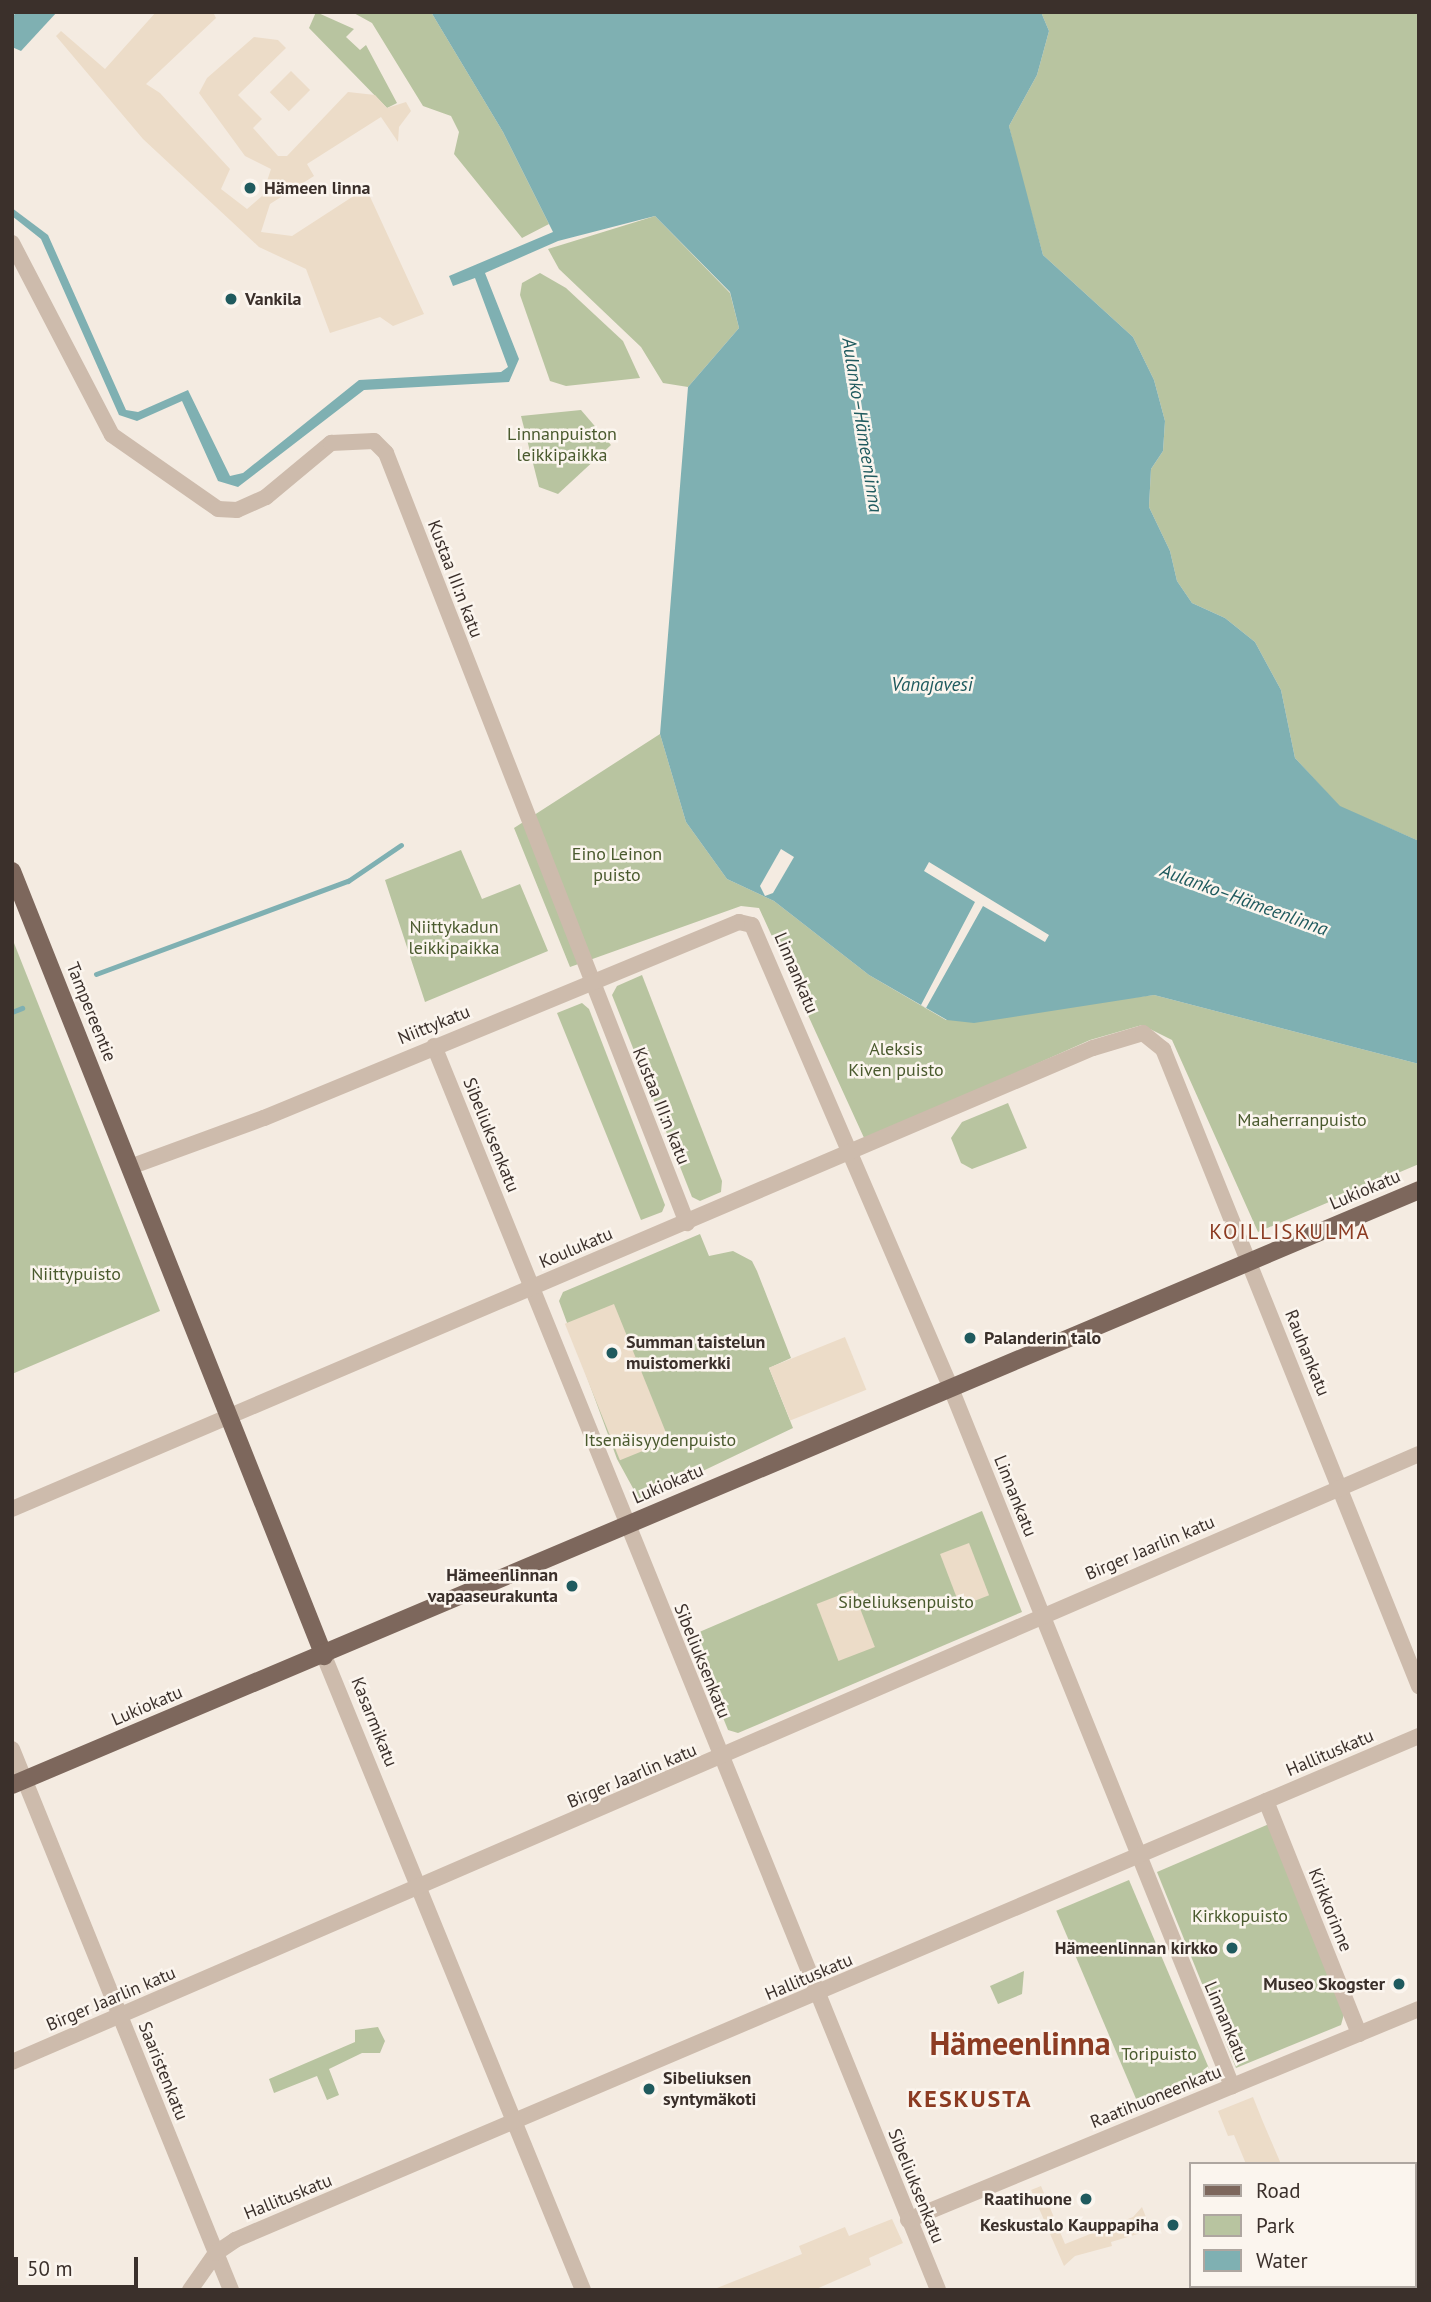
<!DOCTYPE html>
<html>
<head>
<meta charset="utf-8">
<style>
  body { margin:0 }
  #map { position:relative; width:1431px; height:2302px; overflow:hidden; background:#f4ebe1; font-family:"PT Sans",sans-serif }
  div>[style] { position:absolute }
  .green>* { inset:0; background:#b8c4a0; transform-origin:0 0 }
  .plaza>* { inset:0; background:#ecdcc8; transform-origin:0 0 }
  .water>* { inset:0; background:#7fb0b2 }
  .pier>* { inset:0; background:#f4ebe1 }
  .stream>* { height:5px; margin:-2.5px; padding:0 2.5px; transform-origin:2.5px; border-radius:2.5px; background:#7fb0b2 }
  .minor>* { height:16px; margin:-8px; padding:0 8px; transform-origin:8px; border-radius:8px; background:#cdbbac }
  .major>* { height:18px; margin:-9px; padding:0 9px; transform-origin:9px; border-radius:9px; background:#7d675c }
  .dots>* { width:19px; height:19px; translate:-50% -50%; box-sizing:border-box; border:4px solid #fbf5ee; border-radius:50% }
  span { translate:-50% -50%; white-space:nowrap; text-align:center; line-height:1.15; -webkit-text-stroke:5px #fbf5ee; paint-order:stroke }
  .poi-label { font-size:18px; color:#3b302b; font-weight:700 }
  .left { translate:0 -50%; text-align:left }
  .right { translate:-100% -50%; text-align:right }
  .park-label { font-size:18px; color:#4a5a2e }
  .street-label { font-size:18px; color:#3b302b }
  .water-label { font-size:19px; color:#1f5a5e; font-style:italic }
  .quarter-label { font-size:21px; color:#8c3b22; letter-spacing:2px }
  .district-label { font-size:24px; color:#8c3b22; font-weight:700; letter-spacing:2px }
  .town-label { font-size:32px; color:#8c3b22; font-weight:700 }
  .frame { position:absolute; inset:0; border:14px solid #3b302b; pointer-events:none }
  .legend { position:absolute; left:1189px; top:2162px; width:228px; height:126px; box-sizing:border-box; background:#fbf5ee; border:2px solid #aea6a0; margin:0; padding:9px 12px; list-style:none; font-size:21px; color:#3b302b }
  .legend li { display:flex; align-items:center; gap:14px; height:35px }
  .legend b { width:35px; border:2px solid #aea6a0 }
  .scale { position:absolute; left:14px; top:2257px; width:124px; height:32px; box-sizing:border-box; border:4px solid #3b302b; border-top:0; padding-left:9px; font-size:21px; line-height:24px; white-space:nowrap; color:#3b302b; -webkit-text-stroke:5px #fbf5ee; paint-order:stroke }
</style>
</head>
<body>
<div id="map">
  <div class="green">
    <i style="clip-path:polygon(316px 12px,354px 29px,346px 37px,360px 50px,366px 45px,397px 103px,387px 108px,309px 28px)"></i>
    <i style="clip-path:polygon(352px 12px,431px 12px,503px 132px,549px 224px,522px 238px,454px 154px,459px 132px,451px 116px,423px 106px,372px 23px)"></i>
    <i style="clip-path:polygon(1041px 12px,1419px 12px,1419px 841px,1340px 807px,1295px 758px,1281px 690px,1255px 642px,1225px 618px,1192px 603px,1177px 581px,1170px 551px,1149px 507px,1151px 469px,1163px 451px,1165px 421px,1154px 380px,1133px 337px,1043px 255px,1017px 161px,1009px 126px,1037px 75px,1049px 31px)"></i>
    <i style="clip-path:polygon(655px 216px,730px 293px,739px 328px,688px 387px,663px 383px,641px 347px,559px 269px,548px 249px)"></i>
    <i style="clip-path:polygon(540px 273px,566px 288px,623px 341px,640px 378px,566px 386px,550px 381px,520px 295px,522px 283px)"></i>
    <i style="clip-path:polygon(581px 410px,611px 445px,558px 494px,539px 487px,521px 416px)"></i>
    <i style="clip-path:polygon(660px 734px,686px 822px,727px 879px,774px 901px,869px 975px,946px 1020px,1154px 995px,1419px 1064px,1419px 1164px,1258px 1232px,1172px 1040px,1142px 1025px,1090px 1040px,865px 1140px,759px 908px,741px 906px,570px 967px,514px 828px)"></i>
    <i style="clip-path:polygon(461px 850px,482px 899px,520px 884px,548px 951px,425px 1002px,385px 880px)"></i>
    <i style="clip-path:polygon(12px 938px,160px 1311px,12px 1374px)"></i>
    <i style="clip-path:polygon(642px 975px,722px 1181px,721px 1192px,700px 1201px,692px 1197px,612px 995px,617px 986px)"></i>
    <i style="clip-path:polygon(582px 1003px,589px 1009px,665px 1205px,662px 1212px,641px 1220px,557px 1013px)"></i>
    <i style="clip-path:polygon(1008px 1103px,1027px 1148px,972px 1169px,961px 1163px,951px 1138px,962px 1122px)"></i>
    <i style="clip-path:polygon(700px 1234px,709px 1256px,733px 1251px,752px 1261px,757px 1271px,791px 1358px,769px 1368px,793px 1428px,640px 1501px,617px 1459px,559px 1301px,563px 1292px)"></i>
    <i style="clip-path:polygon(982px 1511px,1022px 1612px,738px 1733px,728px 1730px,690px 1636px)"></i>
    <i style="clip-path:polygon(1269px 1824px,1344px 2014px,1341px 2025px,1236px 2068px,1157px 1872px)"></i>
    <i style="left:1129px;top:1880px;width:213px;height:79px;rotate:67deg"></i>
    <i style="clip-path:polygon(1024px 1971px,1022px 1994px,998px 2004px,990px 1986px)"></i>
    <i style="clip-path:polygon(378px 2027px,385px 2041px,380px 2053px,362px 2053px,329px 2069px,339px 2095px,327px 2100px,317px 2076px,274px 2093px,269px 2079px,355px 2042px,355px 2030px)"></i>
  </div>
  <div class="plaza">
    <i style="clip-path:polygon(156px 12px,213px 12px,216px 18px,146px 84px,160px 93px,230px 169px,221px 189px,247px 209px,262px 196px,271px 169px,245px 156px,199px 93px,207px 78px,254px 37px,278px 40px,286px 48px,238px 95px,262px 119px,253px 128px,278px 156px,287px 156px,348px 92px,375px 95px,387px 108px,406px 102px,411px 111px,399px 127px,398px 142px,381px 117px,307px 164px,314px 176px,270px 204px,261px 232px,292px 236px,366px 188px,424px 314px,393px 326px,380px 317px,330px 333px,306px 269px,259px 247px,143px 139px,56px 36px,61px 31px,105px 69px)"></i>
    <i style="left:291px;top:71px;width:27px;height:30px;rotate:45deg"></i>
    <i style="left:614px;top:1304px;width:147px;height:53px;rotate:68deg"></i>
    <i style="left:845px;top:1337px;width:57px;height:82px;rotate:68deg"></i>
    <i style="left:969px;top:1543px;width:56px;height:31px;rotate:69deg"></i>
    <i style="left:853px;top:1590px;width:61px;height:39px;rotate:69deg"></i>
    <i style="clip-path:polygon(1253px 2097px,1263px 2122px,1281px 2164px,1246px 2164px,1234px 2135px,1228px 2136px,1218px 2111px)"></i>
    <i style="clip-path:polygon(1041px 2186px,1065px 2244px,1133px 2217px,1142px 2207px,1151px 2230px,1111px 2242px,1112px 2246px,1075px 2256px,1064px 2266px,1031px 2190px)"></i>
    <i style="clip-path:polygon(892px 2219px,903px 2243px,869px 2258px,871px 2265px,814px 2290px,712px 2290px,802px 2254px,799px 2246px,845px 2227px,849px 2236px)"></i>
  </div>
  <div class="water">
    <i style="clip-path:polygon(18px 12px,57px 12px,21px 51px,12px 47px,12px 16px)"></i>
    <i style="clip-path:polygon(431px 12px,1041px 12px,1049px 31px,1037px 75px,1009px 126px,1043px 255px,1133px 337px,1154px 380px,1165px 421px,1163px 451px,1151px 469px,1149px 507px,1170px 551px,1177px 581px,1192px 603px,1225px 618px,1255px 642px,1281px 690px,1295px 758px,1340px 806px,1419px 841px,1419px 1064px,1154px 995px,974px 1023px,947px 1020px,869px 975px,774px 901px,727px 879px,686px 822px,660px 734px,688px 387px,739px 328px,730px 292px,655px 216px,558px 241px,485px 273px,519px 359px,509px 382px,364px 390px,238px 487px,218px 481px,182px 401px,137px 421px,119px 415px,41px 239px,12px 216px,12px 208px,48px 235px,126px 410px,138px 412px,188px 390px,230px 476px,243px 473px,359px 380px,501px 372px,508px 367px,475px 278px,453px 286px,449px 276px,553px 232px,503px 132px)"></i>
  </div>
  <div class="pier">
    <i style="clip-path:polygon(781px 849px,794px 857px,773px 893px,765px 896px,760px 886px)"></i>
    <i style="clip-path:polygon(929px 862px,1049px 935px,1045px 942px,983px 906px,926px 1008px,921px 1005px,975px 902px,924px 871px)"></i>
  </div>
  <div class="stream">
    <i style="left:96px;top:974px;width:269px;rotate:-20.3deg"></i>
    <i style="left:348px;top:881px;width:64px;rotate:-34.2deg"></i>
    <i style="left:12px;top:1012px;width:11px;rotate:-22deg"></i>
  </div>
  <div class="minor">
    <i style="left:12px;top:243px;width:216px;rotate:62.5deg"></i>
    <i style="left:112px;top:435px;width:129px;rotate:34.9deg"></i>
    <i style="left:218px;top:509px;width:19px;rotate:3deg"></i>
    <i style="left:237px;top:510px;width:32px;rotate:-24deg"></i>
    <i style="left:266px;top:497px;width:85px;rotate:-39.7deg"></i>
    <i style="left:331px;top:443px;width:43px;rotate:-2.7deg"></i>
    <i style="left:374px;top:441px;width:17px;rotate:45deg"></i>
    <i style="left:386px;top:453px;width:827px;rotate:68.65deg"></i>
    <i style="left:434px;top:1046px;width:1342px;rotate:67.94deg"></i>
    <i style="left:130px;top:1167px;width:143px;rotate:-20.1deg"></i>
    <i style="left:264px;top:1118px;width:514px;rotate:-22.42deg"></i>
    <i style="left:739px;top:922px;width:13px;rotate:13deg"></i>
    <i style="left:752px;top:925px;width:502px;rotate:66.76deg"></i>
    <i style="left:950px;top:1386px;width:755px;rotate:68.06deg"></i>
    <i style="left:12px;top:1509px;width:1175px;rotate:-23.1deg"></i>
    <i style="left:1093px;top:1048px;width:52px;rotate:-16.7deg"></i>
    <i style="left:1143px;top:1033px;width:26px;rotate:39deg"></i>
    <i style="left:1163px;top:1049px;width:687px;rotate:68.11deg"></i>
    <i style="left:324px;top:1656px;width:685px;rotate:67.78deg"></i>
    <i style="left:12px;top:1749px;width:584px;rotate:67.96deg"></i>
    <i style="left:1266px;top:1801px;width:251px;rotate:68.2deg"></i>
    <i style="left:12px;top:2062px;width:1533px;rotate:-23.37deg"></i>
    <i style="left:908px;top:2220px;width:553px;rotate:-22.44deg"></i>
    <i style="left:1312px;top:2286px;width:4px;rotate:63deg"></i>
    <i style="left:190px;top:2290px;width:45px;rotate:-54.9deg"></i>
    <i style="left:216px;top:2253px;width:23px;rotate:-34deg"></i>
    <i style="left:235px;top:2240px;width:1287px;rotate:-23.06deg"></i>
    <i style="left:1415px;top:2290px;width:4px;rotate:-27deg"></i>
  </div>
  <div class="major">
    <i style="left:12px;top:871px;width:845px;rotate:68.32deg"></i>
    <i style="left:12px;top:1785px;width:1528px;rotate:-22.92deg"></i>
  </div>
  <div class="dots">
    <i style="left:250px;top:188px;background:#1f5a5e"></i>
    <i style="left:231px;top:299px;background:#1f5a5e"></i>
    <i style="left:970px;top:1338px;background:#1f5a5e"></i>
    <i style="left:612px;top:1353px;background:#1f5a5e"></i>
    <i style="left:572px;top:1586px;background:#1f5a5e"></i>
    <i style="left:1232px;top:1948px;background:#1f5a5e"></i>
    <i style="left:1399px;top:1984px;background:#1f5a5e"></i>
    <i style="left:649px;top:2089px;background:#1f5a5e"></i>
    <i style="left:1086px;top:2199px;background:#1f5a5e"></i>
    <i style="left:1173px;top:2225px;background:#1f5a5e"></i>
  </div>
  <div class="poi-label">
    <span class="left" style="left:264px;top:188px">Hämeen linna</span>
    <span class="left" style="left:245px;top:299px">Vankila</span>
    <span class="left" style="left:984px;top:1338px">Palanderin talo</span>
    <span class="left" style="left:626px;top:1353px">Summan taistelun<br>muistomerkki</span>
    <span class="right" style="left:558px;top:1586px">Hämeenlinnan<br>vapaaseurakunta</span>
    <span class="right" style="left:1218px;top:1948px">Hämeenlinnan kirkko</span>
    <span class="right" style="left:1385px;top:1984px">Museo Skogster</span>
    <span class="left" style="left:663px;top:2089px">Sibeliuksen<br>syntymäkoti</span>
    <span class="right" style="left:1072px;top:2199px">Raatihuone</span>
    <span class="right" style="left:1159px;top:2225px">Keskustalo Kauppapiha</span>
  </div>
  <div class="park-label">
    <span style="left:562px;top:445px">Linnanpuiston<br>leikkipaikka</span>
    <span style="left:617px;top:865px">Eino Leinon<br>puisto</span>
    <span style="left:454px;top:938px">Niittykadun<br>leikkipaikka</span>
    <span style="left:896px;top:1060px">Aleksis<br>Kiven puisto</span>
    <span style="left:1302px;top:1120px">Maaherranpuisto</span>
    <span style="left:76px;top:1274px">Niittypuisto</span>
    <span style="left:660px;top:1440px">Itsenäisyydenpuisto</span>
    <span style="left:906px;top:1602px">Sibeliuksenpuisto</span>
    <span style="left:1240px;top:1916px">Kirkkopuisto</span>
    <span style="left:1159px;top:2054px">Toripuisto</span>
  </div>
  <div class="street-label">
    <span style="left:455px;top:579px;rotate:69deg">Kustaa III:n katu</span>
    <span style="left:796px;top:973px;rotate:67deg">Linnankatu</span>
    <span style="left:91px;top:1012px;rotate:68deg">Tampereentie</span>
    <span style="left:434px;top:1025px;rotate:-22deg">Niittykatu</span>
    <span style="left:661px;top:1106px;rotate:68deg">Kustaa III:n katu</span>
    <span style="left:491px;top:1135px;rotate:68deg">Sibeliuksenkatu</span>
    <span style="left:1365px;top:1190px;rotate:-23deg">Lukiokatu</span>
    <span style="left:576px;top:1248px;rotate:-23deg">Koulukatu</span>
    <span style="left:1307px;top:1353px;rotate:68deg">Rauhankatu</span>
    <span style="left:668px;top:1484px;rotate:-23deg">Lukiokatu</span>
    <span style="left:1015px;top:1496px;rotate:68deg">Linnankatu</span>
    <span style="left:1150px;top:1548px;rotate:-23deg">Birger Jaarlin katu</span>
    <span style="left:702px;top:1661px;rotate:68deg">Sibeliuksenkatu</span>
    <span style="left:147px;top:1706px;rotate:-23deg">Lukiokatu</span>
    <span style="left:374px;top:1722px;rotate:68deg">Kasarmikatu</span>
    <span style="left:1330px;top:1753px;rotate:-23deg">Hallituskatu</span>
    <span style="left:632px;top:1776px;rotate:-23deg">Birger Jaarlin katu</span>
    <span style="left:1330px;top:1910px;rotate:68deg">Kirkkorinne</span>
    <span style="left:809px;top:1977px;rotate:-23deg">Hallituskatu</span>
    <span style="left:111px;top:1999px;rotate:-23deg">Birger Jaarlin katu</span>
    <span style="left:1226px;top:2022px;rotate:67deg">Linnankatu</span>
    <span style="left:163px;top:2071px;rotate:68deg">Saaristenkatu</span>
    <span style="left:1156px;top:2097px;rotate:-22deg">Raatihuoneenkatu</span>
    <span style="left:916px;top:2186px;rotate:68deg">Sibeliuksenkatu</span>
    <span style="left:288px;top:2197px;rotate:-22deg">Hallituskatu</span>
  </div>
  <div class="water-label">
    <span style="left:862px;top:425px;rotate:81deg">Aulanko–Hämeenlinna</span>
    <span style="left:932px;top:685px">Vanajavesi</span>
    <span style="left:1244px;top:900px;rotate:20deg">Aulanko–Hämeenlinna</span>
  </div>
  <div class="quarter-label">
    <span style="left:1290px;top:1232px">KOILLISKULMA</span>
  </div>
  <div class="district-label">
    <span style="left:970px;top:2099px">KESKUSTA</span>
  </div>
  <div class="town-label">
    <span style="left:1020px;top:2043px">Hämeenlinna</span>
  </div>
  <div class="frame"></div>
  <ul class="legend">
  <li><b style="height:9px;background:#7d675c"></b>Road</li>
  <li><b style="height:19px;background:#b8c4a0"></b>Park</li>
  <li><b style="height:19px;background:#7fb0b2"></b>Water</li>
  </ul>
  <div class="scale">50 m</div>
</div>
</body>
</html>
